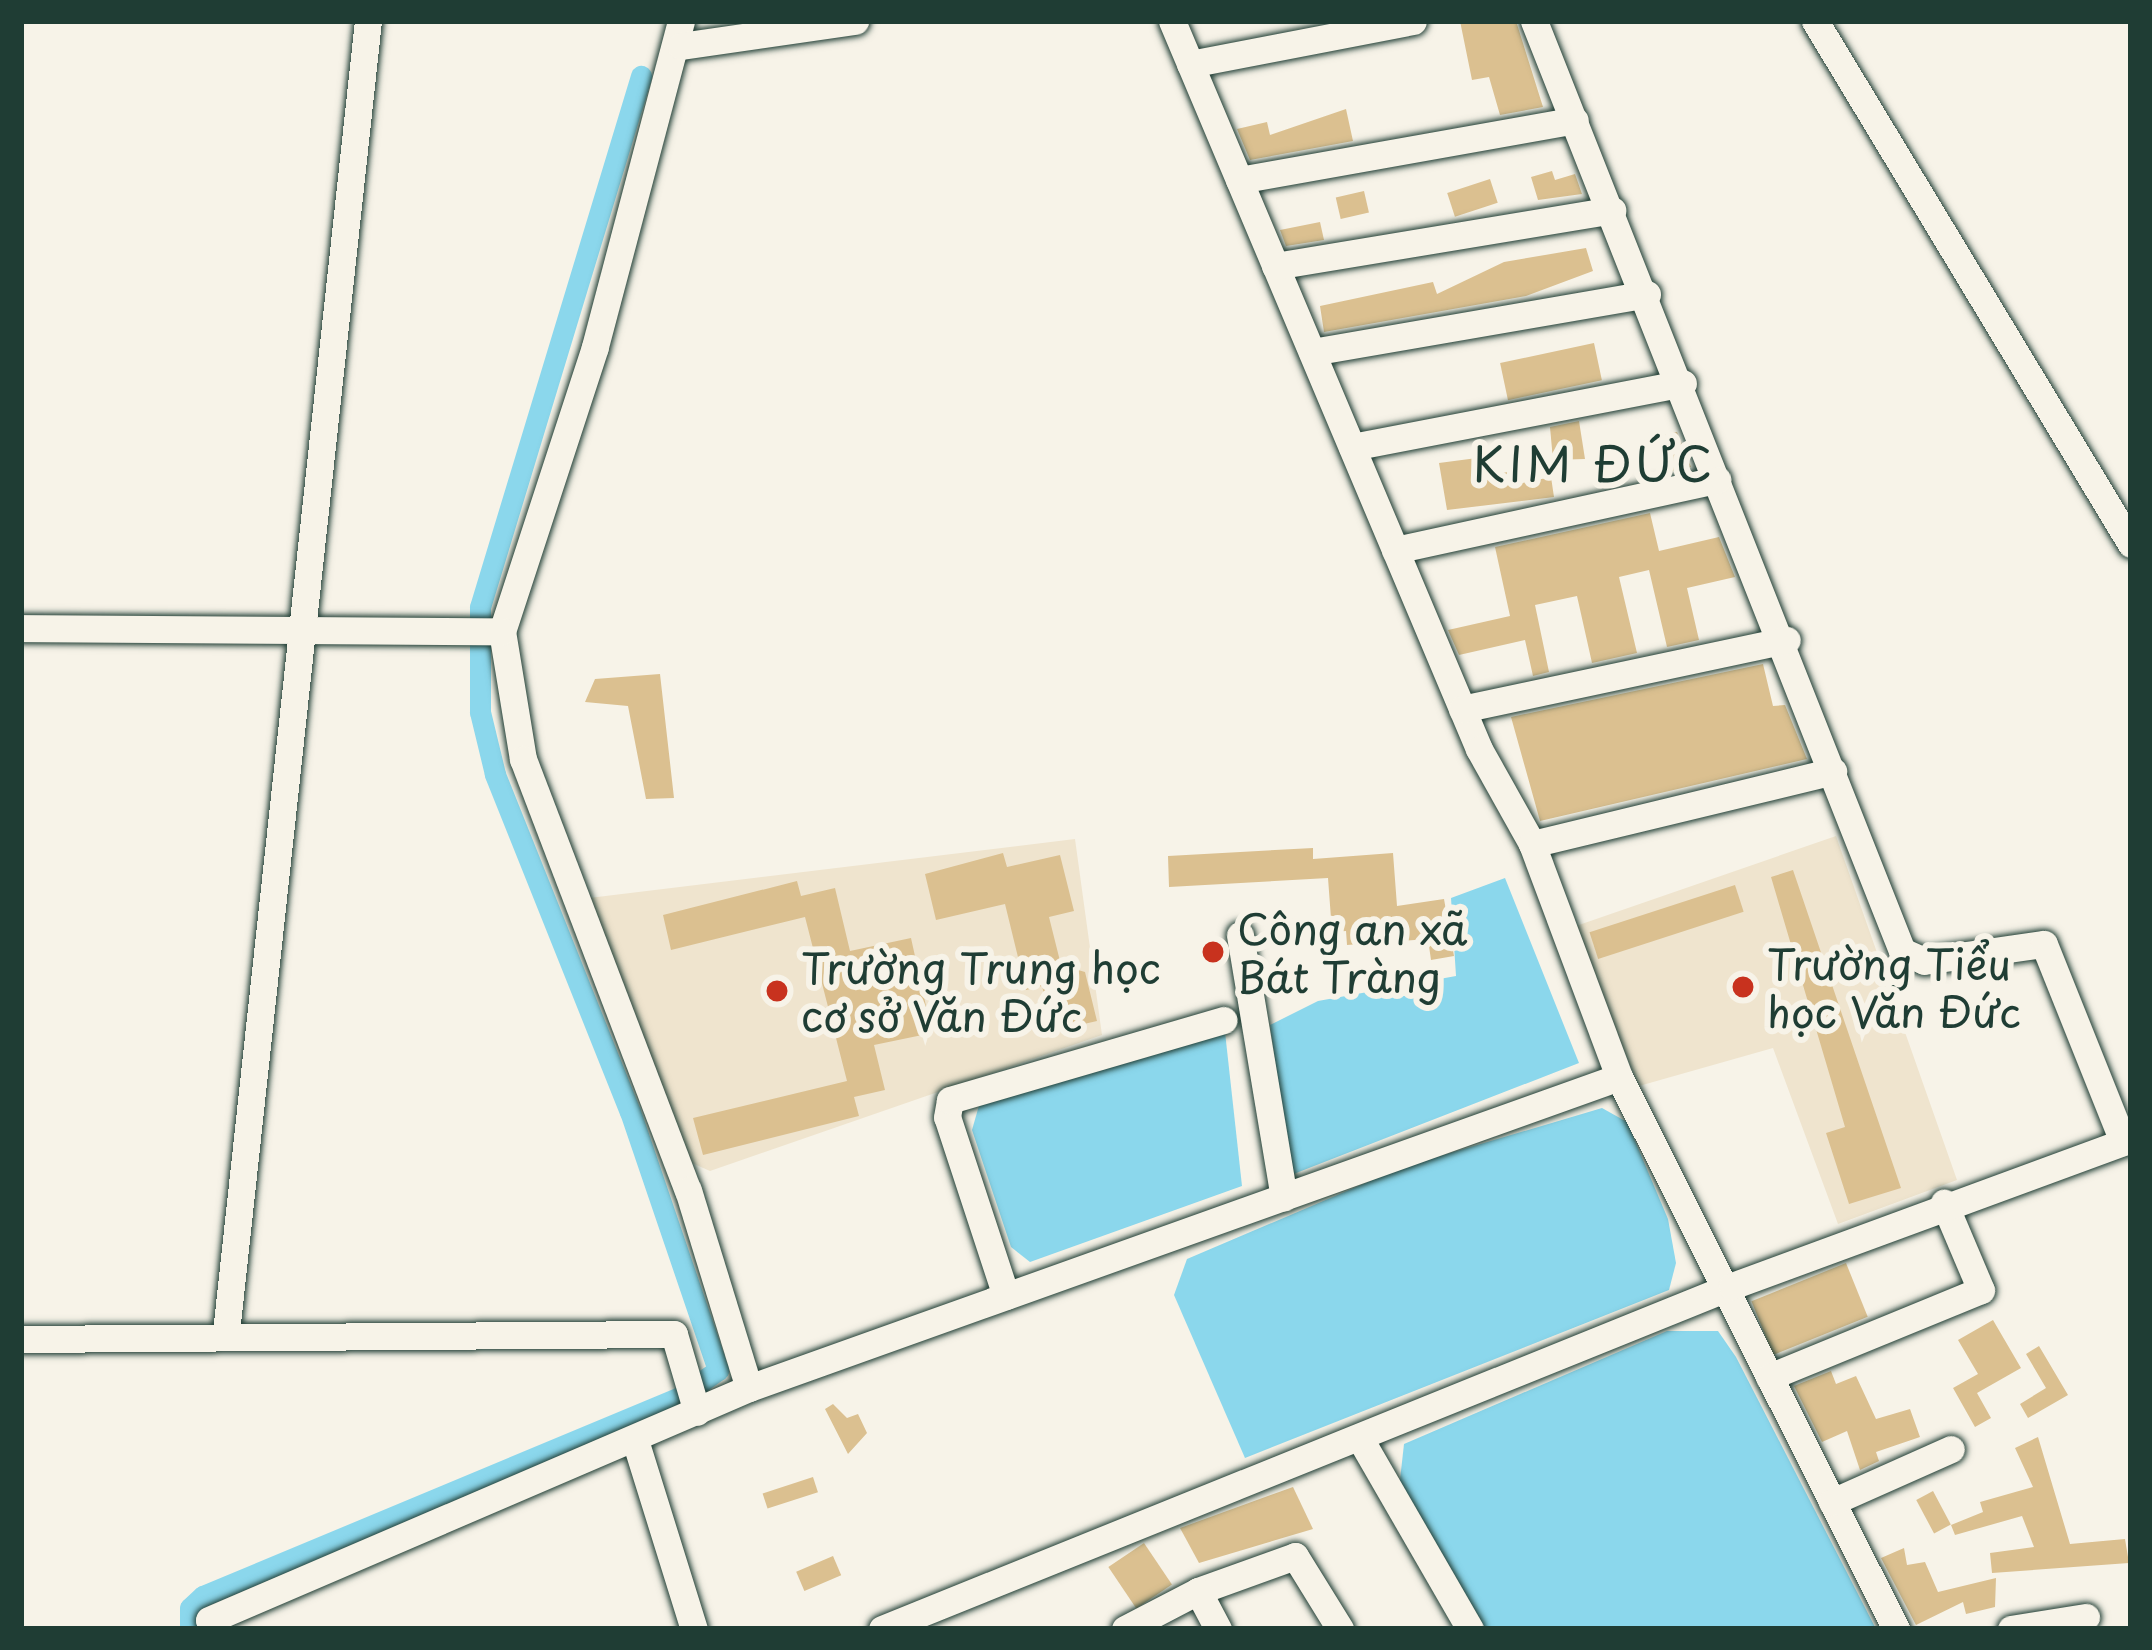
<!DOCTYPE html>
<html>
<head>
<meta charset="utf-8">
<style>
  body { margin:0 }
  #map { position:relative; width:2152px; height:1650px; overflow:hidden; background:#f7f3e8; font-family:"Playpen Sans",sans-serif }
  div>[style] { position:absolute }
  .built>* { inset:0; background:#efe4ce }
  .water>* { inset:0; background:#8bd7ec }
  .canal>* { height:21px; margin:-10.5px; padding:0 10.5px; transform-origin:10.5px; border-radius:10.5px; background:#8bd7ec }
  .building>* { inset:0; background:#dbc090; transform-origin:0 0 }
  .roads { filter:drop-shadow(0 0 3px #1f3d34) drop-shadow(0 0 3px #1f3d34) }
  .minor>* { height:27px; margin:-13.5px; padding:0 13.5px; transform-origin:13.5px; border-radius:13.5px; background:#f7f3e8 }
  .dots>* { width:33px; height:33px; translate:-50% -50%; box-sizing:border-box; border:6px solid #f7f3e8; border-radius:50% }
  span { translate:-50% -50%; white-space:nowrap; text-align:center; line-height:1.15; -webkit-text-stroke:12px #f7f3e8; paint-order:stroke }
  .poi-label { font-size:42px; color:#1f3d34 }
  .left { translate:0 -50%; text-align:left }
  .quarter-label { font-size:48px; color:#1f3d34; letter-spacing:3px }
  .frame { position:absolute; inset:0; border:24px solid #1f3d34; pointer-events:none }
</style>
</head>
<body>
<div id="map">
  <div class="built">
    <i style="clip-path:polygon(1836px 836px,1957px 1180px,1838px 1224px,1773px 1048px,1639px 1086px,1573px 927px)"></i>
    <i style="clip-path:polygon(1075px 839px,1102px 1035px,710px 1171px,692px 1163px,589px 898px)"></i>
  </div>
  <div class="water">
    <i style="clip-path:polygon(1505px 878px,1579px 1063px,1291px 1175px,1270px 1025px,1318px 1001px,1456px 976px,1451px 898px)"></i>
    <i style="clip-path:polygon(1225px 1032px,1242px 1186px,1030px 1262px,1011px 1247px,972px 1130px,980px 1102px)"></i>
    <i style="clip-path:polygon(1602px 1108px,1627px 1122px,1668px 1219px,1676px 1263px,1669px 1290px,1245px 1458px,1174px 1295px,1187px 1259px,1403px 1167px)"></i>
    <i style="clip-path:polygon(1667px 1331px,1718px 1331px,1736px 1357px,1876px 1629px,1483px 1629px,1399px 1489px,1404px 1444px)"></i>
  </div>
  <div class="canal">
    <i style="left:190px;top:1629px;width:21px;rotate:-90deg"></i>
    <i style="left:190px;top:1608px;width:18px;rotate:-43deg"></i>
    <i style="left:203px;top:1596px;width:517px;rotate:-22.65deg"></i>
    <i style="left:680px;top:1397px;width:47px;rotate:-35.4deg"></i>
    <i style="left:718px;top:1370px;width:273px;rotate:-108.8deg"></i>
    <i style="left:630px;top:1112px;width:364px;rotate:-111.8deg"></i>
    <i style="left:495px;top:774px;width:64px;rotate:-103.6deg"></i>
    <i style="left:480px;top:712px;width:105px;rotate:-90deg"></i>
    <i style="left:480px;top:607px;width:555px;rotate:-73.13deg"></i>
  </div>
  <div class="building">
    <i style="clip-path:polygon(1460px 21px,1516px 21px,1543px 107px,1500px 115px,1489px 77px,1472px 80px)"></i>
    <i style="clip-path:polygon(1346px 109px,1353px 141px,1250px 160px,1237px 129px,1267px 122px,1270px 135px)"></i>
    <i style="clip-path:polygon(1552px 171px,1555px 180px,1575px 174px,1582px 194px,1538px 200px,1531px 177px)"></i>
    <i style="left:1490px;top:179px;width:25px;height:45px;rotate:72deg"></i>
    <i style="left:1364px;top:191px;width:22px;height:29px;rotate:77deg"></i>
    <i style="clip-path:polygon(1320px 222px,1324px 240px,1286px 246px,1280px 230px)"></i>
    <i style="clip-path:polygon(1586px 248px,1593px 271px,1526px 296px,1324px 332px,1320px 306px,1433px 282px,1437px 294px,1504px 262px)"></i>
    <i style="left:1594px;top:343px;width:38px;height:96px;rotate:78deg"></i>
    <i style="clip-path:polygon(1579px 421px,1585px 459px,1553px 460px,1550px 427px)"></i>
    <i style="clip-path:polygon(1677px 432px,1691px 467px,1665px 473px,1658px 436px)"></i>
    <i style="clip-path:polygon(1477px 458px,1480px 479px,1515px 470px,1518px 484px,1551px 477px,1554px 497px,1447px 510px,1439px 463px)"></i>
    <i style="clip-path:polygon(1650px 513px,1659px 551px,1719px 537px,1735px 577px,1687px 588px,1699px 640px,1667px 647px,1649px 570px,1619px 577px,1637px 653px,1592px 663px,1577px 596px,1535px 605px,1549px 672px,1533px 676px,1525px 640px,1459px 655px,1448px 630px,1510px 616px,1495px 547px)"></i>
    <i style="clip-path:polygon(1763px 664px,1773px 706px,1785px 705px,1807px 759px,1540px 821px,1511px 717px)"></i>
    <i style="clip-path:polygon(660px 674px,674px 798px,646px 799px,628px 706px,585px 702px,595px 679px)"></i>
    <i style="clip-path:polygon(1313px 848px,1313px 859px,1393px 853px,1397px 906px,1444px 899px,1454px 956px,1431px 960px,1428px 939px,1347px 945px,1346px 931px,1332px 932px,1328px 878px,1169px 887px,1168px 856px)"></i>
    <i style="clip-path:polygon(1003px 853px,1007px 867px,1060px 855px,1074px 911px,1049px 917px,1061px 965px,1085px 972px,1097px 1021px,1053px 1031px,1042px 986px,1026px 990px,1005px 904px,936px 920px,925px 874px)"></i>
    <i style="clip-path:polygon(1793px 870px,1901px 1188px,1849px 1204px,1826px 1133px,1845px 1127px,1771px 877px)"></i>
    <i style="clip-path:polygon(797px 881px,801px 896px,835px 888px,850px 951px,911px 938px,932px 1033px,874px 1045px,885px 1090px,854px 1097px,859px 1116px,703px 1155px,693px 1118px,847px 1081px,805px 917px,671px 950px,663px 915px)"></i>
    <i style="left:1735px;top:885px;width:28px;height:153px;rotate:72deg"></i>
    <i style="left:1846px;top:1263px;width:58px;height:102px;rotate:68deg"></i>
    <i style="clip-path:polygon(1993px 1320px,2021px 1368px,1977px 1393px,1991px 1418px,1975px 1427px,1953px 1388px,1978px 1374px,1958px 1340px)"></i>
    <i style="clip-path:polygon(2039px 1346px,2068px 1395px,2028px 1418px,2020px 1404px,2046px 1388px,2026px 1354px)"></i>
    <i style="clip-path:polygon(1831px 1371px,1836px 1384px,1856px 1376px,1876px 1419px,1910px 1409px,1920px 1437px,1876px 1452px,1879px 1461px,1860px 1470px,1847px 1431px,1822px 1442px,1794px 1386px)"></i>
    <i style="clip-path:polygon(833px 1404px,847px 1418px,858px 1414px,867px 1433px,848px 1454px,825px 1409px)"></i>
    <i style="clip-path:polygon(2038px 1437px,2070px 1544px,2125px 1539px,2129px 1563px,1992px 1573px,1990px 1553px,2034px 1547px,2022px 1516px,1955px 1535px,1951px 1525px,1983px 1512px,1980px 1502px,2033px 1487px,2015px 1448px)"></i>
    <i style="left:813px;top:1477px;width:16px;height:53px;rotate:72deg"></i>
    <i style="clip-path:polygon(1293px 1487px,1313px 1529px,1199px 1563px,1180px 1528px)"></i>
    <i style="left:1933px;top:1491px;width:38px;height:19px;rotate:62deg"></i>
    <i style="left:1144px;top:1543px;width:50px;height:43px;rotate:56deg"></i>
    <i style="clip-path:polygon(1904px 1548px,1907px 1565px,1925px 1562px,1938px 1592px,1996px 1578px,1995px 1607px,1966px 1614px,1963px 1602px,1916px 1625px,1881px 1558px)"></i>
    <i style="left:833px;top:1556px;width:21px;height:40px;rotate:67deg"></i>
  </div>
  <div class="roads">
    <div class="minor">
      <i style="left:681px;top:21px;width:337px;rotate:104.8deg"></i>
      <i style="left:595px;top:347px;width:299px;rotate:108.1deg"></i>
      <i style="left:502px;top:631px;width:130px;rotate:80.7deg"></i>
      <i style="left:523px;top:759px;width:462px;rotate:69.1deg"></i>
      <i style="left:688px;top:1190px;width:207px;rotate:72.9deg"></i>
      <i style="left:1172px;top:21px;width:790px;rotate:67.13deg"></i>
      <i style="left:1479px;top:749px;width:109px;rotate:60.8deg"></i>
      <i style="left:1532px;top:844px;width:249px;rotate:69.5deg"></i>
      <i style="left:1619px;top:1077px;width:618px;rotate:63.35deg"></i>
      <i style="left:1534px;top:21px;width:1000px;rotate:68.41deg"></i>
      <i style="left:1902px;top:951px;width:24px;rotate:24deg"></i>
      <i style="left:1924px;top:961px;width:121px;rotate:-8.1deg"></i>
      <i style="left:2044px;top:944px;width:213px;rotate:68.2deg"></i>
      <i style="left:1815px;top:21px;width:611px;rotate:58.86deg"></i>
      <i style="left:681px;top:46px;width:176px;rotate:-8.2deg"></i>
      <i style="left:1190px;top:64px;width:227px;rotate:-10.9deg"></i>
      <i style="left:1239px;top:180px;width:341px;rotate:-10.1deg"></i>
      <i style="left:1275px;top:266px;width:342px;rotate:-9.4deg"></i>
      <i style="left:1312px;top:352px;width:340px;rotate:-9.8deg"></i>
      <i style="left:1352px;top:447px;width:337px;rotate:-10.9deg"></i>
      <i style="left:1395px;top:550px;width:330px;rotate:-12.3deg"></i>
      <i style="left:21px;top:628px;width:481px;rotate:0.4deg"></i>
      <i style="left:1462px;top:709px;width:332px;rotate:-12deg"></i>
      <i style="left:1532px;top:844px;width:310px;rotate:-13.6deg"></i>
      <i style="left:1240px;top:935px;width:266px;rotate:80.5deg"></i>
      <i style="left:1006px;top:1296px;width:188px;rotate:-108.2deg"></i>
      <i style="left:947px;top:1117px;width:17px;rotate:-80deg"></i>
      <i style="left:950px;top:1100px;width:285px;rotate:-16.3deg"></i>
      <i style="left:226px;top:1332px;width:1319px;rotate:-83.82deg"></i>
      <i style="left:21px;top:1339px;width:653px;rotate:-0.44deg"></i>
      <i style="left:674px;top:1334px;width:81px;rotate:73.6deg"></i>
      <i style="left:1769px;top:1377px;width:229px;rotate:-22.3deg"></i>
      <i style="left:1981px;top:1290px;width:95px;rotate:-113deg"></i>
      <i style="left:635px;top:1440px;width:198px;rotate:72.7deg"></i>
      <i style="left:1362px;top:1442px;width:216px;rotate:60deg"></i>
      <i style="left:1832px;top:1502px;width:130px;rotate:-24deg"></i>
      <i style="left:1198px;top:1591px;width:103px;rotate:-19.8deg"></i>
      <i style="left:1295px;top:1556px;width:86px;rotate:58.3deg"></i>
      <i style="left:212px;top:1629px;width:9px;rotate:-108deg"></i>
      <i style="left:209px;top:1620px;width:588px;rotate:-23.25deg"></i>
      <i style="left:749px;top:1388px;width:924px;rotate:-19.67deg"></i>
      <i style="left:882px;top:1629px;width:917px;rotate:-21.98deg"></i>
      <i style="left:1732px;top:1286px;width:425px;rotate:-20.2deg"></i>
      <i style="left:1125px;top:1629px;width:82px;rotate:-27.5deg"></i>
      <i style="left:1198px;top:1591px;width:43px;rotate:62.2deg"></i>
      <i style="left:2011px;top:1629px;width:76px;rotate:-9.1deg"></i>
    </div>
  </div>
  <div class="dots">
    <i style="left:1213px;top:952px;background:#c8321e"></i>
    <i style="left:1743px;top:987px;background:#c8321e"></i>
    <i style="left:777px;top:991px;background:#c8321e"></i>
  </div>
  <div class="poi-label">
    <span class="left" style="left:1237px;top:952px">Công an xã<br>Bát Tràng</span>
    <span class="left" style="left:1767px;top:987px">Trường Tiểu<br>học Văn Đức</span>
    <span class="left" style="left:801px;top:991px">Trường Trung học<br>cơ sở Văn Đức</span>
  </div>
  <div class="quarter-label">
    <span style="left:1594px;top:463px">KIM ĐỨC</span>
  </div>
  <div class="frame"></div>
</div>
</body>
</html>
